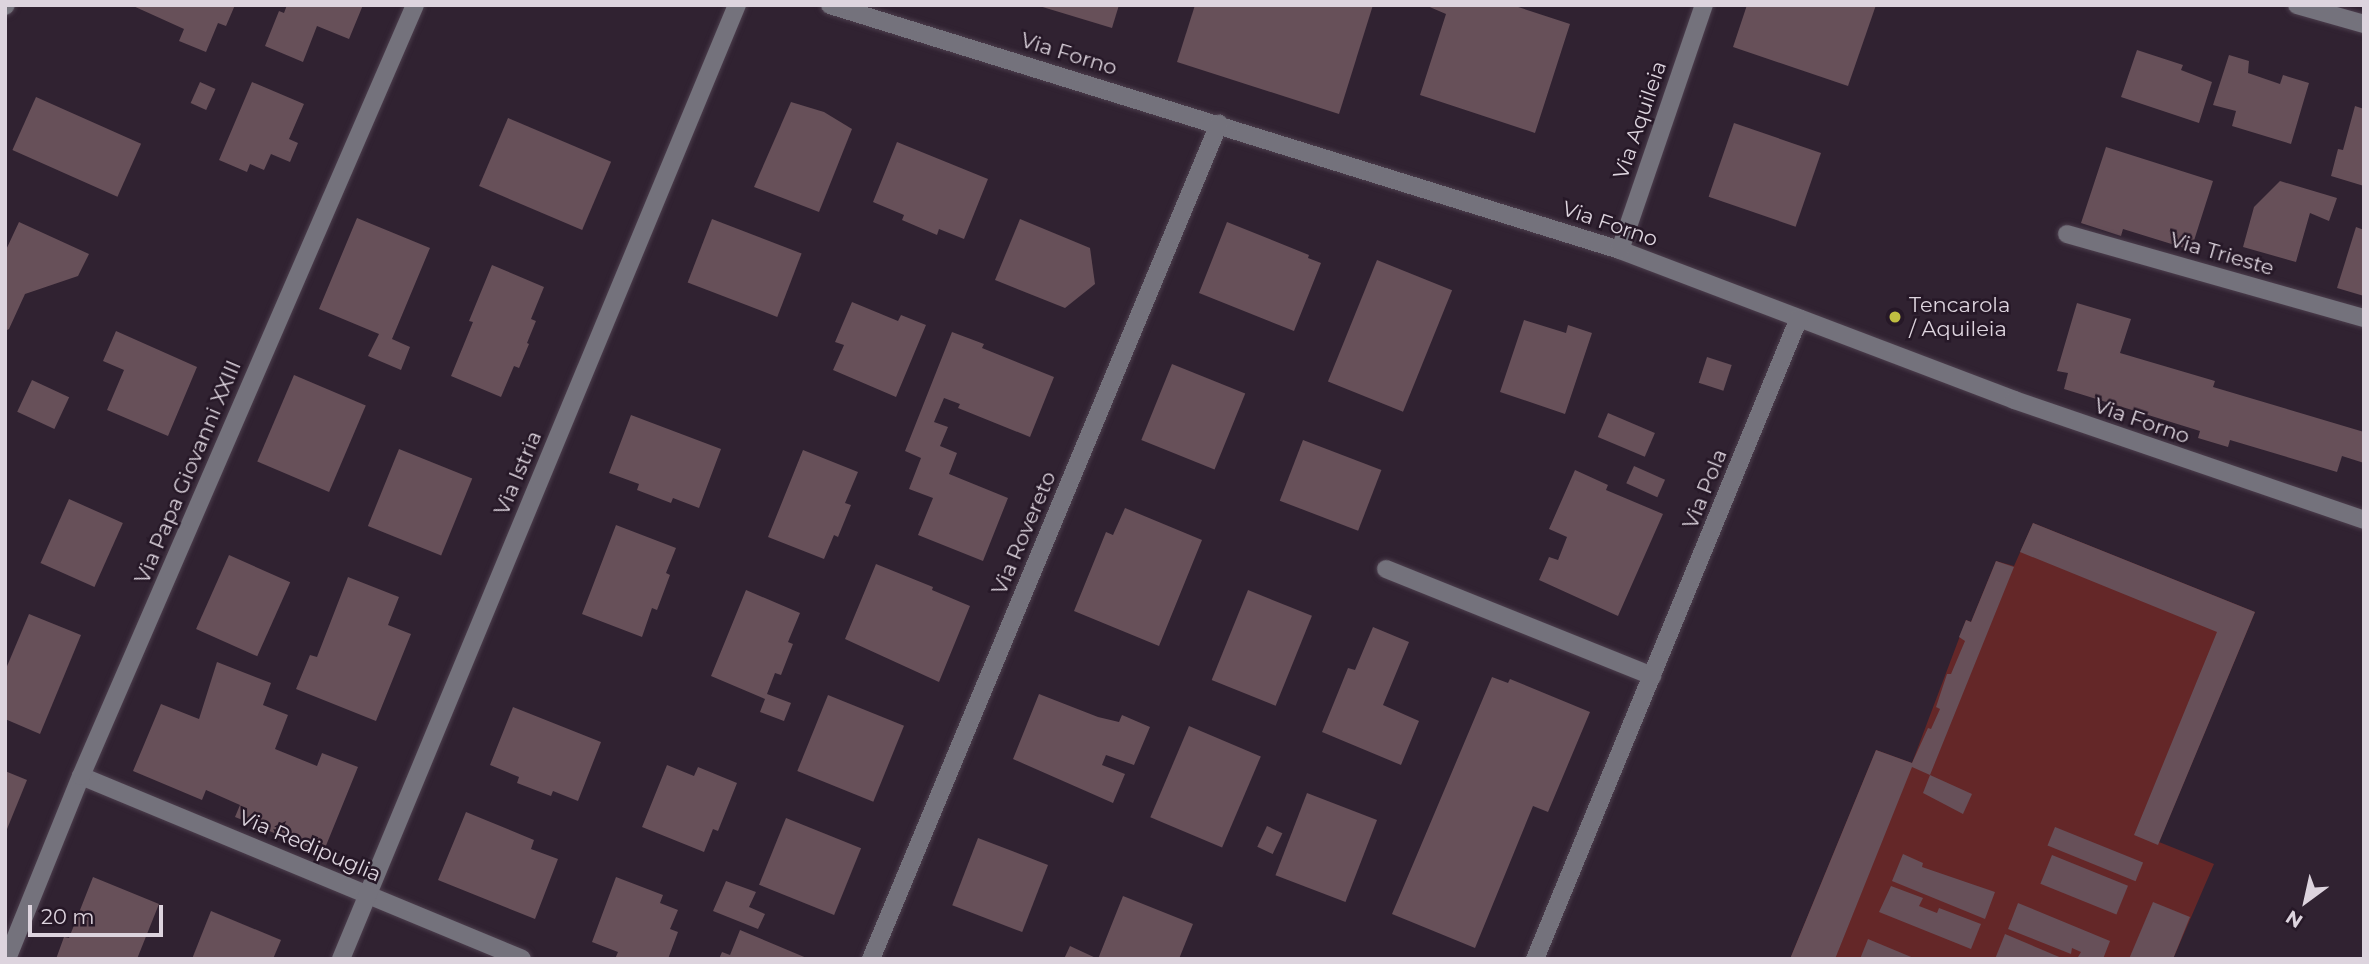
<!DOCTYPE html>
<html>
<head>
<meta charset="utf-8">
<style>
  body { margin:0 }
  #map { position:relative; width:2369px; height:964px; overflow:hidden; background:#302231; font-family:Montserrat,sans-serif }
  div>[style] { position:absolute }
  .green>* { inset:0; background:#642728 }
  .building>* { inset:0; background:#675059; transform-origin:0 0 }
  .roads { filter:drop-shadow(0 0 2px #4c3e4d) drop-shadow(0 0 2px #4c3e4d) }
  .minor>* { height:18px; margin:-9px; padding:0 9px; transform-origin:9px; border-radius:9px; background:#74727c }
  .dots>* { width:19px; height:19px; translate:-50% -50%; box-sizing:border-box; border:4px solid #261827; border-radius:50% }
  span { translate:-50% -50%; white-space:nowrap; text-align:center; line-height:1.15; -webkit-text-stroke:5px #261827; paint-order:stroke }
  .street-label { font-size:21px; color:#ddd4de }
  .poi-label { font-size:21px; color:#ddd4de }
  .left { translate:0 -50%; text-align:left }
  .frame { position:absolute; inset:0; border:7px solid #ddd4de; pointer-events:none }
  .north { position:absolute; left:2271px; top:866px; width:70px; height:70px; -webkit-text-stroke:5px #261827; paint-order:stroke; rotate:213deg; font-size:19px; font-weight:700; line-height:28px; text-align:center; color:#ddd4de }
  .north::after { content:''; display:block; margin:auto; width:24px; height:32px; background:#ddd4de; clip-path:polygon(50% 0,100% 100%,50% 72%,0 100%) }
  .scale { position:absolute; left:28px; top:905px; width:135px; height:32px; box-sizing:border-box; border:4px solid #ddd4de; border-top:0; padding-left:9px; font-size:21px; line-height:24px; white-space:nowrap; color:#ddd4de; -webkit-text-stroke:5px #261827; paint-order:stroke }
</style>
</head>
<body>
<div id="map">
  <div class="green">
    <i style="clip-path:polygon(2033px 523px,2255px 612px,2159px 842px,2214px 864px,2173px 959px,1790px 959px,1876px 750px,1912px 763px,1966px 620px,1971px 622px,1996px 561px,2014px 566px)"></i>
  </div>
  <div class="building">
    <i style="clip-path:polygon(131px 5px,235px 5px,226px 26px,218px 23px,206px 52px,179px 41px,184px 29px)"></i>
    <i style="clip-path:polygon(287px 5px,363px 5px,349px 39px,317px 26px,303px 62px,265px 46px,279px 11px,284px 13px)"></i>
    <i style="clip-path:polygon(1036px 5px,1119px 5px,1112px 28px)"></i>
    <i style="clip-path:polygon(1195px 5px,1373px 5px,1339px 114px,1177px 62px)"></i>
    <i style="clip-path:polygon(1425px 5px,1512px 5px,1570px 24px,1535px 133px,1420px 95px,1446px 14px)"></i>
    <i style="clip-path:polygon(1747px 5px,1876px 5px,1848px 86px,1733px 47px)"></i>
    <i style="clip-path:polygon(2137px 50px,2183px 65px,2181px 70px,2212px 82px,2199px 123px,2121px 97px)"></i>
    <i style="clip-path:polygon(2229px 55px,2249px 61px,2248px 73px,2280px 84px,2283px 75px,2309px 83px,2291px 144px,2232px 126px,2236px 111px,2213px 105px)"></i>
    <i style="left:200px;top:82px;width:17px;height:23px;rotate:24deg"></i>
    <i style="clip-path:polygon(252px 82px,304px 104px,289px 139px,298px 143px,290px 162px,271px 154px,264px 170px,250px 164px,247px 172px,219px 160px)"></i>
    <i style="left:36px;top:97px;width:115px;height:58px;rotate:24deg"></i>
    <i style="clip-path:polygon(791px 102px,824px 112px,852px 129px,819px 212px,754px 187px)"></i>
    <i style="clip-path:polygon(2355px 106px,2364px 109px,2364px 186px,2331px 176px,2338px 149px,2343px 150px)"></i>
    <i style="left:508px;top:118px;width:112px;height:74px;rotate:23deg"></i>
    <i style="left:1734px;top:123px;width:92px;height:78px;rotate:19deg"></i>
    <i style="clip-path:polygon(897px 142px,988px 179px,964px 239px,939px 229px,937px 235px,902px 220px,904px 215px,873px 202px)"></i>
    <i style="clip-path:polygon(2106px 147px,2213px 181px,2191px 250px,2123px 229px,2121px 236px,2081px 223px)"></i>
    <i style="clip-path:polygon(2280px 181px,2337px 198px,2329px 221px,2310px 213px,2296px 262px,2243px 247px,2254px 207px)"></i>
    <i style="clip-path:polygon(357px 218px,430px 248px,392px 339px,410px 347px,401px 370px,368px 356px,379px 334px,319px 309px)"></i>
    <i style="left:712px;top:219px;width:96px;height:68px;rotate:21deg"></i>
    <i style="clip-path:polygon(1020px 219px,1090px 248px,1095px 284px,1065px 308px,995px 280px)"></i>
    <i style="clip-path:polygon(19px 222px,89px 254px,78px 276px,25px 294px,9px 329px,5px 331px,5px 252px)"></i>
    <i style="clip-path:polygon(1227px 222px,1309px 255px,1308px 258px,1321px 263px,1294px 331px,1199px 293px)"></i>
    <i style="clip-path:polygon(2356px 227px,2364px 230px,2364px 296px,2337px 288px)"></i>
    <i style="left:1377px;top:260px;width:81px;height:131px;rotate:22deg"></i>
    <i style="clip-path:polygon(492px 265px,544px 287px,531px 319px,536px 321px,527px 343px,529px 344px,519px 368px,514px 366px,501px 397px,451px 376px,473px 322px,469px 321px)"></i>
    <i style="clip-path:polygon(852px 302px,898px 321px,901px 315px,926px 325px,896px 397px,833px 370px,844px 345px,835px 342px)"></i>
    <i style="clip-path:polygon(2077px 303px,2131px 319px,2120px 353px,2215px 381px,2213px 387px,2364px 432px,2364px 463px,2342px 456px,2337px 472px,2230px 440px,2228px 447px,2198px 438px,2200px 431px,2064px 389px,2068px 373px,2057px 371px)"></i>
    <i style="clip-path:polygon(1524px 320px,1566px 333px,1568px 325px,1592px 333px,1565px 414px,1500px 392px)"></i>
    <i style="clip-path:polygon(116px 331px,197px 367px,168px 436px,107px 410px,124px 370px,103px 361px)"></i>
    <i style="clip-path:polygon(952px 332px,984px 344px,982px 348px,1054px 377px,1030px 437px,958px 408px,960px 404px,944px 398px,934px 422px,948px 427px,940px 446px,957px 453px,949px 474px,1008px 498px,983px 561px,918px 535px,933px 498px,909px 489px,921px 458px,905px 451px)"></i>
    <i style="left:1707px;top:357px;width:26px;height:27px;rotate:18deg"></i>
    <i style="left:1172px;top:364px;width:79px;height:82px;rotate:22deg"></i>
    <i style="left:294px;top:375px;width:78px;height:94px;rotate:23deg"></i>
    <i style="left:32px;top:380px;width:41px;height:35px;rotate:25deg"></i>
    <i style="left:1608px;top:413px;width:51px;height:26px;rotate:23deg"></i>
    <i style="clip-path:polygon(631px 415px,721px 449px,699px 508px,673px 498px,671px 503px,637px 490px,639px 484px,609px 473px)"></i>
    <i style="left:1303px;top:440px;width:84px;height:65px;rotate:21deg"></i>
    <i style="left:399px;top:449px;width:79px;height:83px;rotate:22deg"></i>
    <i style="clip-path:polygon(803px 450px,858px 472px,845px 503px,851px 505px,838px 537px,834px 535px,824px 559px,768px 537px)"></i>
    <i style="left:1634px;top:466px;width:34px;height:19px;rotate:24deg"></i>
    <i style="clip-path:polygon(1575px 470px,1608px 485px,1606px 490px,1663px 514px,1618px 616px,1539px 580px,1549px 557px,1558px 560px,1567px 537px,1549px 529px)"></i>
    <i style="left:69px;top:499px;width:59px;height:70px;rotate:24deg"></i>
    <i style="clip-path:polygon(1125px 508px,1202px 540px,1159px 646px,1074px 611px,1106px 532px,1113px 535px)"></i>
    <i style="clip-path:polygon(2033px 523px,2255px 612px,2158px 845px,2134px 835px,2217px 632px,2020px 552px)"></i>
    <i style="clip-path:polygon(616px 525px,676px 548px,666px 573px,670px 575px,657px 610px,652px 608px,642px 637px,582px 614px)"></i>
    <i style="left:229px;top:555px;width:67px;height:81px;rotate:24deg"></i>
    <i style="clip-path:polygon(1996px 561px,2014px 567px,1930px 775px,1912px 767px,1835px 959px,1790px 959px,1876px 750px,1912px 763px,1928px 728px,1931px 729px,1940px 709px,1936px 707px,1947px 674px,1951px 674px,1965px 641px,1959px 637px,1966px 620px,1971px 622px)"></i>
    <i style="clip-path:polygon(876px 564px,933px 587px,932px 590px,970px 606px,939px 682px,845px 639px)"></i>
    <i style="clip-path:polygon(348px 577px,399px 597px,388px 625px,411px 634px,376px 721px,296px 689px,310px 655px,317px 657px)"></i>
    <i style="clip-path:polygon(746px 590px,800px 613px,788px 642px,793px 644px,781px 675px,775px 673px,767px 694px,791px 703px,784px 721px,760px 712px,765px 699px,711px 676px)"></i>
    <i style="left:1248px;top:590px;width:69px;height:97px;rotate:22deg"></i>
    <i style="clip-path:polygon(29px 614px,81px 635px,40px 734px,5px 719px,5px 671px)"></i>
    <i style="clip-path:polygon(1373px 627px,1409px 642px,1383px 705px,1419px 721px,1401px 765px,1322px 732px,1348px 668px,1355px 670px)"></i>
    <i style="clip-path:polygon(217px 662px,271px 683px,263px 705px,288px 715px,275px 749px,317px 766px,322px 753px,358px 767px,323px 853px,235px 817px,240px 805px,206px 790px,202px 800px,133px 771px,161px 704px,199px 719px)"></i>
    <i style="clip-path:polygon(1492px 677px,1508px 683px,1510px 679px,1590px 712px,1548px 812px,1533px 806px,1475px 948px,1392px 914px)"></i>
    <i style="clip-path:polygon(1039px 694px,1098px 717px,1119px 722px,1122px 715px,1150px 727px,1134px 765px,1106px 755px,1102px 765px,1125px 774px,1113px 803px,1013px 759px)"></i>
    <i style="left:828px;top:695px;width:82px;height:82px;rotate:22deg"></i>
    <i style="clip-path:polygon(513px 707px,601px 742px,578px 801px,553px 791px,551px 796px,517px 783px,519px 777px,490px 765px)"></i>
    <i style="left:1189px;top:726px;width:78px;height:99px;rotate:23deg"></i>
    <i style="clip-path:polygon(667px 765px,694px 776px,698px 767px,737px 783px,718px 831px,713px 829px,704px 852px,642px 827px)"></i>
    <i style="clip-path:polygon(5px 771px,27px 780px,5px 834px)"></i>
    <i style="clip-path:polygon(1930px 775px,1972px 794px,1963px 814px,1923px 793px)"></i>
    <i style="left:1307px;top:793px;width:75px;height:88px;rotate:21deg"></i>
    <i style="clip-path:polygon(466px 812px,534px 840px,531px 849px,558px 859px,535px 919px,438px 880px)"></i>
    <i style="left:786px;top:818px;width:81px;height:72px;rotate:22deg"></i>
    <i style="left:1267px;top:826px;width:17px;height:23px;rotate:25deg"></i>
    <i style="left:2055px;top:827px;width:95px;height:20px;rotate:22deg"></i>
    <i style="left:978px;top:838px;width:75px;height:72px;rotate:21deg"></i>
    <i style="clip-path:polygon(1903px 854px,1923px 863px,1922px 867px,1995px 892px,1985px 919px,1892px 881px)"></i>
    <i style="left:2052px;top:855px;width:82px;height:31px;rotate:22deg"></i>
    <i style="clip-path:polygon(93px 877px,159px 904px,137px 959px,56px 959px,64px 937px,69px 938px)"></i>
    <i style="clip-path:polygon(616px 877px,663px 895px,660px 903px,678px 910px,670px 929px,678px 932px,668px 959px,615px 959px,618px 952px,592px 942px)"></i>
    <i style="clip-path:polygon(726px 881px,756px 892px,749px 907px,765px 914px,758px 929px,713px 911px)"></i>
    <i style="clip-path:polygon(1891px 886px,1923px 898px,1919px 906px,1937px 913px,1939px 908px,1981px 924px,1971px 949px,1879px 912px)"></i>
    <i style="clip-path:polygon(1123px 896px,1193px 924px,1179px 959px,1064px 959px,1070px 946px,1098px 959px)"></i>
    <i style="clip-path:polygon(2153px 902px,2190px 917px,2173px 959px,2129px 959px)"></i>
    <i style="clip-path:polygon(2018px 903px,2110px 941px,2103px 959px,2081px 959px,2078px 957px,2081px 952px,2072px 948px,2071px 954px,2008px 929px)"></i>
    <i style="clip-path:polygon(211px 911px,281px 940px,273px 959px,192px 959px)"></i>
    <i style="clip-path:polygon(740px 930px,809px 959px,719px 959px,722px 952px,730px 955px)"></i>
    <i style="clip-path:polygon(2005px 934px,2064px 959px,1995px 959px)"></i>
    <i style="clip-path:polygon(1868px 939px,1916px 959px,1860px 959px)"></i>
  </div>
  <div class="roads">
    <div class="minor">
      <i style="left:830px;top:5px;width:827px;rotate:17.23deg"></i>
      <i style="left:1620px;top:250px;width:422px;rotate:20.8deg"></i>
      <i style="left:2014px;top:400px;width:370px;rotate:18.9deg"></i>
      <i style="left:2297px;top:5px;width:70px;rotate:15.8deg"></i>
      <i style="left:5px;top:6px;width:1px;rotate:-45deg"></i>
      <i style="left:2067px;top:234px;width:309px;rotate:15.8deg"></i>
      <i style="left:1620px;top:250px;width:259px;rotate:-71.1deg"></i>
      <i style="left:1386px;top:569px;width:287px;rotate:21.9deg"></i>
      <i style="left:81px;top:776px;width:477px;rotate:22.5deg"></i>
      <i style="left:7px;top:959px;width:197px;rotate:-68deg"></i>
      <i style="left:81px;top:776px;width:840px;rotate:-66.58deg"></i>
      <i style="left:341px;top:959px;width:1033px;rotate:-67.46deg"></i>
      <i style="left:871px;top:959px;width:905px;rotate:-67.38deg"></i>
      <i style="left:1535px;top:959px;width:693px;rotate:-67.62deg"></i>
    </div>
  </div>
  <div class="dots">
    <i style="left:1895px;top:317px;background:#c0be41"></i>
  </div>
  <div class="street-label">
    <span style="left:1069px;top:54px;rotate:17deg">Via Forno</span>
    <span style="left:1640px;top:120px;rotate:-71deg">Via Aquileia</span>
    <span style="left:1610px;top:224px;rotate:19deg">Via Forno</span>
    <span style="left:2222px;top:254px;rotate:16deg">Via Trieste</span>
    <span style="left:2142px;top:421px;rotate:19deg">Via Forno</span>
    <span style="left:188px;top:472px;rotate:-67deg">Via Papa Giovanni XXIII</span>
    <span style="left:518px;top:473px;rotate:-67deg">Via Istria</span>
    <span style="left:1705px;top:489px;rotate:-68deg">Via Pola</span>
    <span style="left:1024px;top:533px;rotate:-67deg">Via Rovereto</span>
    <span style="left:310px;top:846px;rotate:23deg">Via Redipuglia</span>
  </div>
  <div class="poi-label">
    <span class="left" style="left:1909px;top:317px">Tencarola<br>/ Aquileia</span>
  </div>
  <div class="frame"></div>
  <div class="north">N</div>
  <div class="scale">20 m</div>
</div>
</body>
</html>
